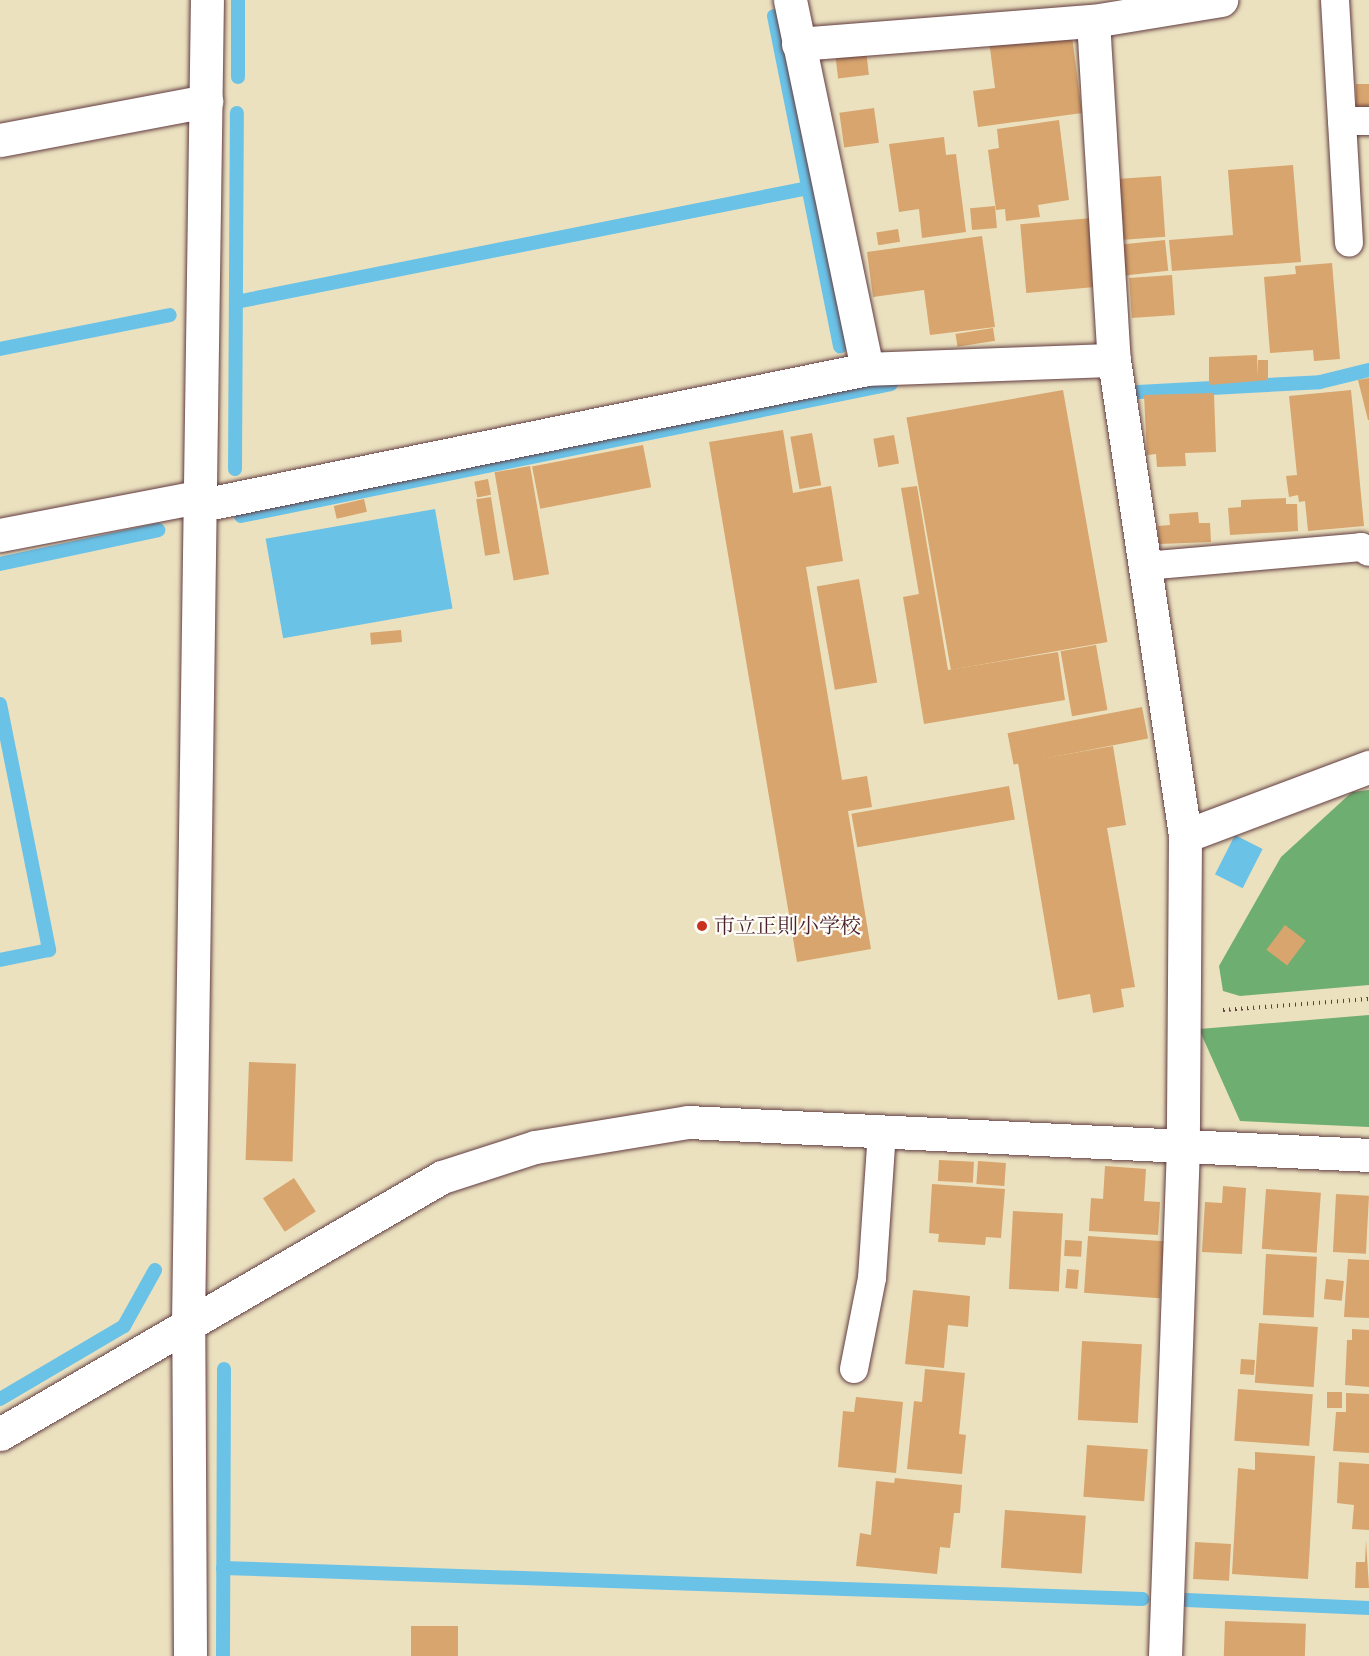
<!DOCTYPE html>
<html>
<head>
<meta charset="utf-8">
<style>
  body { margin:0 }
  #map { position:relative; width:1369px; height:1656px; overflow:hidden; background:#ebe1bf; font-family:"IM FELL French Canon","Noto Serif JP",serif }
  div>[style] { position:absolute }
  .forest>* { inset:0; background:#6eae70 }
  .water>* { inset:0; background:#6ac2e7; transform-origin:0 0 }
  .stream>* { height:14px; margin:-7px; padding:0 7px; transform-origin:7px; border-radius:7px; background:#6ac2e7 }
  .building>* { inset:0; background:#d7a56d; transform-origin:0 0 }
  .path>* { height:4px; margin-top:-2px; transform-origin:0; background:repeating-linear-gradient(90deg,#623c41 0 1.5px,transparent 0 6px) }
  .roads { filter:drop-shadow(0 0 2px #623c41) drop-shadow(0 0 2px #623c41) }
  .lane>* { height:28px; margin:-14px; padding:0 14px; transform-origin:14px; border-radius:14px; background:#fff }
  .street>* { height:33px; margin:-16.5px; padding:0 16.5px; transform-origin:16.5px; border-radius:16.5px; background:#fff }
  .dots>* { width:16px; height:16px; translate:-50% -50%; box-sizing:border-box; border:3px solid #fdfcf7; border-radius:50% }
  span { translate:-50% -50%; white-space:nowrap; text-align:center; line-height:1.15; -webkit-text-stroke:4.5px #fdfcf7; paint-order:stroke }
  .poi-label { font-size:21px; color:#4a1f2b }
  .left { translate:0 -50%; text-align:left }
</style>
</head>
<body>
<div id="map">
  <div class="forest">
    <i style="clip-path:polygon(1369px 790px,1369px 985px,1240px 996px,1223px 991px,1219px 966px,1281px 857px,1352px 792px)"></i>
    <i style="clip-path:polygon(1369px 1015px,1369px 1127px,1240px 1121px,1199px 1029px)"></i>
  </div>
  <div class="water">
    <i style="left:435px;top:509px;width:101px;height:172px;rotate:80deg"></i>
    <i style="left:1235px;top:835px;width:31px;height:44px;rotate:27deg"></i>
  </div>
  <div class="stream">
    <i style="left:774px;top:16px;width:337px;rotate:78.7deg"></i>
    <i style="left:238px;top:77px;width:77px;rotate:-90deg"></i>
    <i style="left:236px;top:302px;width:583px;rotate:-11.27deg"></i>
    <i style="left:0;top:349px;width:173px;rotate:-11.3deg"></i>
    <i style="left:1138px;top:392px;width:182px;rotate:-3.1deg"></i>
    <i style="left:1320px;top:382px;width:50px;rotate:-13.8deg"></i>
    <i style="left:235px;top:469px;width:356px;rotate:-89.7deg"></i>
    <i style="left:241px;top:516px;width:663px;rotate:-11.48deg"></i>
    <i style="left:0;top:564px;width:162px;rotate:-12.1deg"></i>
    <i style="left:0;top:704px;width:251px;rotate:78.7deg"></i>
    <i style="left:49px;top:950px;width:50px;rotate:168.5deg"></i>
    <i style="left:0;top:1399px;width:144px;rotate:-30.5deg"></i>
    <i style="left:124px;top:1326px;width:64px;rotate:-61deg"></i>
    <i style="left:223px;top:1568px;width:920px;rotate:1.93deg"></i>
    <i style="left:1186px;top:1600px;width:183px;rotate:2.5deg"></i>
    <i style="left:223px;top:1656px;width:287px;rotate:-89.8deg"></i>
  </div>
  <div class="building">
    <i style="clip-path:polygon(1071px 29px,1082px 113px,978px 127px,973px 91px,995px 88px,989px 40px)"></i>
    <i style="left:866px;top:51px;width:24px;height:31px;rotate:83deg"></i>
    <i style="left:1369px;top:84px;width:29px;height:13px;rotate:90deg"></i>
    <i style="left:874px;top:108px;width:35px;height:35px;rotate:82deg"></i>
    <i style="clip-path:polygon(1059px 120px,1069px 200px,1038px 205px,1040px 217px,1006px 221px,1005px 209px,996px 210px,988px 150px,999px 148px,997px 129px)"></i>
    <i style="clip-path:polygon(944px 137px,946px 155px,956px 154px,966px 232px,922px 238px,919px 209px,899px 212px,889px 144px)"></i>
    <i style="clip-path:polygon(1293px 165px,1301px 262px,1172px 271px,1169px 240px,1233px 235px,1228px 170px)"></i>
    <i style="left:1161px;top:176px;width:61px;height:48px;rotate:86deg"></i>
    <i style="left:995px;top:206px;width:22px;height:25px;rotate:85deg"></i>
    <i style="left:1092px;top:218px;width:69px;height:72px;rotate:85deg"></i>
    <i style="left:898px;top:229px;width:13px;height:22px;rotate:81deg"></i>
    <i style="clip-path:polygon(982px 236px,995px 327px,930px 335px,924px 290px,873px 297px,867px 252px)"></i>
    <i style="left:1165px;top:240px;width:31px;height:46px;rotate:84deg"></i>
    <i style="clip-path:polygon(1332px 263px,1340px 359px,1314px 361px,1313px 350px,1270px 353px,1264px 277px,1296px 274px,1295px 266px)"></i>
    <i style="left:1172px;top:275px;width:40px;height:43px;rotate:86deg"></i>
    <i style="left:993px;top:328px;width:13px;height:38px;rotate:81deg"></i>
    <i style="clip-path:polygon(1257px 355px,1258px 377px,1258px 360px,1268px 360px,1268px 380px,1209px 385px,1209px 357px)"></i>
    <i style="clip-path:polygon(1369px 378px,1369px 420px,1368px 420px,1358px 380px)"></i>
    <i style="left:1063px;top:390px;width:256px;height:159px;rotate:80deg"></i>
    <i style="clip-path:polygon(1351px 390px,1364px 526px,1308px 531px,1305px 501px,1299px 502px,1298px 495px,1289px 497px,1286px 476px,1297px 475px,1289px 396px)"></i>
    <i style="clip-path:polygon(1214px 393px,1216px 452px,1185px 453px,1186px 466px,1157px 467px,1156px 454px,1147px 455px,1144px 395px)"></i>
    <i style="clip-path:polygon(783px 430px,793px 493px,831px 486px,843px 561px,806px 567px,842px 780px,867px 776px,872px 807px,848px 811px,871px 949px,797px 962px,709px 442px)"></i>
    <i style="left:812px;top:433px;width:53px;height:22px;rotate:80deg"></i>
    <i style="left:894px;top:435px;width:29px;height:21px;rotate:80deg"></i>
    <i style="left:643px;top:445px;width:43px;height:113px;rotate:79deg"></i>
    <i style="left:530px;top:466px;width:110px;height:36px;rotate:80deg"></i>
    <i style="left:488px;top:479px;width:16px;height:14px;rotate:79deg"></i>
    <i style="clip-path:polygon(917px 486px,948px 670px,1058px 652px,1065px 700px,924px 724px,903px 597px,919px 594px,901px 488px)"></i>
    <i style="left:491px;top:497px;width:57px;height:15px;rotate:81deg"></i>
    <i style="clip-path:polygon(1286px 498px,1286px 504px,1297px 504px,1298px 531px,1230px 535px,1228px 508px,1241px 507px,1241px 500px)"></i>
    <i style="left:364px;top:499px;width:13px;height:31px;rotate:77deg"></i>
    <i style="clip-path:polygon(1198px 512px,1199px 523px,1210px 523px,1211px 542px,1159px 544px,1158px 526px,1170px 525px,1169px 514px)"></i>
    <i style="left:859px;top:579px;width:105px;height:43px;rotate:80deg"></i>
    <i style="left:401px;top:630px;width:12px;height:31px;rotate:85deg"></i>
    <i style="left:1096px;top:645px;width:66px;height:36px;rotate:80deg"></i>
    <i style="left:1142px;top:707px;width:32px;height:137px;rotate:79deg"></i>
    <i style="clip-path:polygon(1113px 746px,1126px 825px,1107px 828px,1135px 987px,1121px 989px,1124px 1007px,1093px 1013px,1090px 994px,1058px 1000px,1018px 763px)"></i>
    <i style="left:1009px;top:786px;width:34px;height:160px;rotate:80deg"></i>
    <i style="left:1285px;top:925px;width:26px;height:31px;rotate:37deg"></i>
    <i style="left:249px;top:1062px;width:47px;height:98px;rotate:2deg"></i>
    <i style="left:939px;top:1160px;width:35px;height:21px;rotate:3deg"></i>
    <i style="left:978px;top:1161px;width:28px;height:23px;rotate:4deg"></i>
    <i style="clip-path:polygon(1105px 1166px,1146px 1169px,1144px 1201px,1160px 1202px,1158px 1235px,1089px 1231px,1091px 1198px,1103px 1199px)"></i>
    <i style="left:294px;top:1178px;width:40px;height:37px;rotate:57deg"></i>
    <i style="clip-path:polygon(932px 1184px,1005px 1189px,1001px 1238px,986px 1237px,985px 1245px,938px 1242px,939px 1234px,929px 1233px)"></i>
    <i style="clip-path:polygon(1223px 1186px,1246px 1188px,1242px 1254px,1202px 1252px,1205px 1202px,1222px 1203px)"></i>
    <i style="left:1266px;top:1189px;width:55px;height:60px;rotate:4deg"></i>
    <i style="left:1336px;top:1194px;width:33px;height:58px;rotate:3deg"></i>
    <i style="left:1013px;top:1211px;width:50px;height:78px;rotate:3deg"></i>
    <i style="left:1088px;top:1236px;width:76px;height:57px;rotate:4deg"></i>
    <i style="left:1065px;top:1240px;width:17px;height:16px;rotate:3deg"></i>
    <i style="left:1266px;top:1254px;width:51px;height:61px;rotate:3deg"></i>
    <i style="clip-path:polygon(1348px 1259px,1369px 1260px,1369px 1318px,1344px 1317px)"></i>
    <i style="left:1067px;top:1269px;width:12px;height:19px;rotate:5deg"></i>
    <i style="left:1326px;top:1279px;width:18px;height:20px;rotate:6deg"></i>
    <i style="clip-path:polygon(913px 1290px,970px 1296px,968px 1327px,948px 1325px,944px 1368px,905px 1364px)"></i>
    <i style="left:1259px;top:1323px;width:59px;height:60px;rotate:4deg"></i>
    <i style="clip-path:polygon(1352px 1329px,1369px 1330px,1369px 1387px,1345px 1385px,1347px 1340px,1352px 1340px)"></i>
    <i style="left:1082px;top:1341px;width:60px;height:79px;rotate:3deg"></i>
    <i style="left:1241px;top:1359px;width:14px;height:15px;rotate:4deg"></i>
    <i style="clip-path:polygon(925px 1369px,965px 1373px,959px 1434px,966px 1435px,962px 1474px,907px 1469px,914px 1401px,922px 1402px)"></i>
    <i style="left:1238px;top:1389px;width:75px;height:52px;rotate:4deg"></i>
    <i style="left:1327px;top:1392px;width:15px;height:16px"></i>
    <i style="clip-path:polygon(1346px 1393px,1369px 1394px,1369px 1453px,1333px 1451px,1336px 1412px,1346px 1412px)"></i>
    <i style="clip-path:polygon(856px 1397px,903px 1402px,896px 1473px,838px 1467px,843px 1411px,854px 1412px)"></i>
    <i style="left:1087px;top:1445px;width:61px;height:52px;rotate:4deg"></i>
    <i style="clip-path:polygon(1255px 1452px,1315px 1456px,1308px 1579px,1232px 1574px,1238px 1468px,1255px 1470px)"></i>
    <i style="clip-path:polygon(1339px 1462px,1369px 1464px,1369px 1530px,1352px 1529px,1354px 1505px,1337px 1503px)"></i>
    <i style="clip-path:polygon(895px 1478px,962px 1485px,960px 1513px,954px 1513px,950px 1548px,940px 1547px,937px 1574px,856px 1566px,860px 1533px,871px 1535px,876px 1481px,894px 1483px)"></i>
    <i style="left:1005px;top:1510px;width:81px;height:58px;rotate:4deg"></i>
    <i style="clip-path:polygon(1366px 1540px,1369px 1588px,1355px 1588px,1356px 1562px,1365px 1562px)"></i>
    <i style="left:1195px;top:1542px;width:36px;height:37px;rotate:3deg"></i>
    <i style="left:1225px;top:1621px;width:81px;height:35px;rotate:2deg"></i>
    <i style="left:411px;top:1626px;width:47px;height:30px"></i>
  </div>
  <div class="path">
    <i style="left:1223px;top:1010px;width:146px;rotate:-4.3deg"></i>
  </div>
  <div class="roads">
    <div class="lane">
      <i style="left:1335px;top:0;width:243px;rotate:86.7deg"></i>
      <i style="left:1342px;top:121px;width:27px"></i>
      <i style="left:1145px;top:566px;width:217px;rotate:-5deg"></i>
      <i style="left:1361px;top:547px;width:9px;rotate:32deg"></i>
      <i style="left:854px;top:1369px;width:93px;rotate:-78.8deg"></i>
      <i style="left:872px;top:1278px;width:148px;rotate:-86.1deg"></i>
    </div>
    <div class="street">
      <i style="left:790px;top:0;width:377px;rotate:78.2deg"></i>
      <i style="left:1093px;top:21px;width:340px;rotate:86.5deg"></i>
      <i style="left:1114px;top:360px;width:481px;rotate:81.5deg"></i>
      <i style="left:1185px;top:836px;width:310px;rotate:90.4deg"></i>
      <i style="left:1183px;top:1146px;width:510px;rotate:92.02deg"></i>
      <i style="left:798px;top:44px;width:296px;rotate:-4.5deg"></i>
      <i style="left:1093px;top:21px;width:130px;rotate:-9.3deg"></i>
      <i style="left:0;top:140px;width:210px;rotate:-10.7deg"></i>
      <i style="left:202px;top:505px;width:679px;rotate:-11.56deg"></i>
      <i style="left:867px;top:369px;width:247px;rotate:-2.1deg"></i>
      <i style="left:0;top:535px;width:206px;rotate:-10.9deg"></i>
      <i style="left:1185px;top:836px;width:197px;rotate:-20.6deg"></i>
      <i style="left:0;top:1434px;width:511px;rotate:-30.18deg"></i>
      <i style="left:442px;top:1177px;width:98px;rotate:-17.9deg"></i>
      <i style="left:535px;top:1147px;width:155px;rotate:-9.3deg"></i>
      <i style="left:688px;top:1122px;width:682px;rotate:2.77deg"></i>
      <i style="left:190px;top:1656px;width:332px;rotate:-90.3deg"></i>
      <i style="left:188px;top:1324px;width:1324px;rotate:-89.18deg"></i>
    </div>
  </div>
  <div class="dots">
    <i style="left:702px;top:926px;background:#c8321e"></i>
  </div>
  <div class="poi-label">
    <span class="left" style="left:714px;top:926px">市立正則小学校</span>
  </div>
</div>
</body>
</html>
